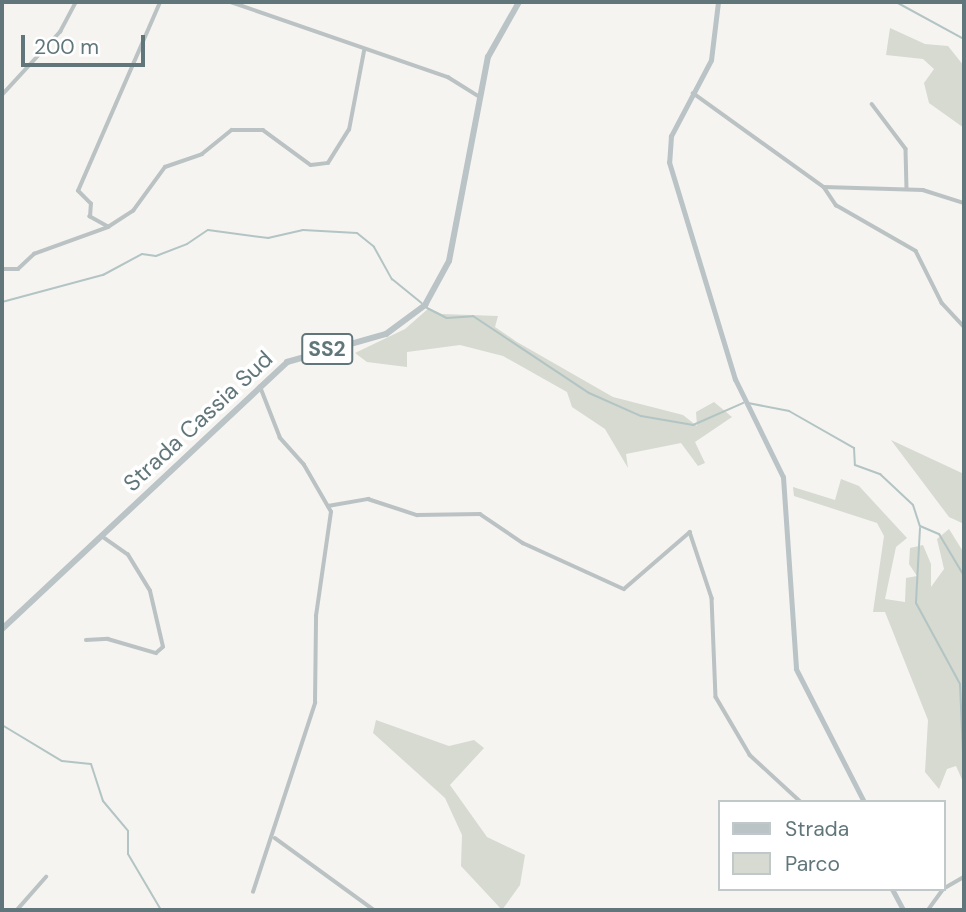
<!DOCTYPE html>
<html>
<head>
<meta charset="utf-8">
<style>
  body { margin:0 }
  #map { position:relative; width:966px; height:912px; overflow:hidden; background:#f5f4f1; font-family:"DM Sans",sans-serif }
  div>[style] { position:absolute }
  .green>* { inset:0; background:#d6dad0 }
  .stream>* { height:2px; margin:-1px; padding:0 1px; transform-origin:1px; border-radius:1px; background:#b3c4c4 }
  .street>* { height:3.5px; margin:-1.75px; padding:0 1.75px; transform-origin:1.75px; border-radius:1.75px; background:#bbc2c3 }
  .secondary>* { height:5px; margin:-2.5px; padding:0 2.5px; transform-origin:2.5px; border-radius:2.5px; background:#bac3c5 }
  .primary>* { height:6px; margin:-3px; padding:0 3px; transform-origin:3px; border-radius:3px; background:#bac3c5 }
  span { translate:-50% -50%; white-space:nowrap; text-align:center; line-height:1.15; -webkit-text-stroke:7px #fff; paint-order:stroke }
  .shield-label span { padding:2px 5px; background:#fff; border:2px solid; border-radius:5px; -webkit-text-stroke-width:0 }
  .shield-label { font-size:21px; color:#61767b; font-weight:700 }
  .street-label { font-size:23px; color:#61767b }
  .frame { position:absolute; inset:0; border:4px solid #61767b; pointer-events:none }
  .legend { position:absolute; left:718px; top:800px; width:228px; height:91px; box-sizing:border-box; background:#fff; border:2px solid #c0c8ca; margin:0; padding:9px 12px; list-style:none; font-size:21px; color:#61767b }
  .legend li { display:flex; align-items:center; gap:14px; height:35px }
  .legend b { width:35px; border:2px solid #c0c8ca }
  .scale { position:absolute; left:21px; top:35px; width:124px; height:32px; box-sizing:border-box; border:4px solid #61767b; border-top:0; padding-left:9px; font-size:21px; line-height:24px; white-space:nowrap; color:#61767b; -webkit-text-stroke:5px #fff; paint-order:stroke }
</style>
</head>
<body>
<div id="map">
  <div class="green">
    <i style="clip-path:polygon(890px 28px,925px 44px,948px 46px,964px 66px,964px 128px,929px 103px,924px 83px,934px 69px,923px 59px,886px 55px)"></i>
    <i style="clip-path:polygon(429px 308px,442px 314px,498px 316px,495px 327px,517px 342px,613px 397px,683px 415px,697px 426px,696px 412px,714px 402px,732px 417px,695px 442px,705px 463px,698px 466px,681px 443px,626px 454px,628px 468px,605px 429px,572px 407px,567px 392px,503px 356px,460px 345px,407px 352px,407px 367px,367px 362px,355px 353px,405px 329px)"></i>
    <i style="clip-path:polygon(891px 440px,964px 474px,964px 524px,949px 517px)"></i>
    <i style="clip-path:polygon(841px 479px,859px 486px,907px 538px,896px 547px,885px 599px,905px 602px,906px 578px,917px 576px,909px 564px,910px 548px,923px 545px,931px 564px,931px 587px,944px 569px,937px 539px,949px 529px,964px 553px,964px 784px,956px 766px,947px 769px,939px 789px,925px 772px,928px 720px,885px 612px,873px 612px,884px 536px,877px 523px,794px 496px,793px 487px,835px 500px)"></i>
    <i style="clip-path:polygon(376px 720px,449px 746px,474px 740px,484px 748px,450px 785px,487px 837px,525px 855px,520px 885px,502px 910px,461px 866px,462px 835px,445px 798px,373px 733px)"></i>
  </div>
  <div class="stream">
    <i style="left:896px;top:2px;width:77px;rotate:28.6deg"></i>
    <i style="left:2px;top:302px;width:105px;rotate:-15deg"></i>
    <i style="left:103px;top:275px;width:44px;rotate:-28.3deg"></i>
    <i style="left:142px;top:254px;width:14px;rotate:8deg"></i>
    <i style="left:156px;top:256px;width:33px;rotate:-21deg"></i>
    <i style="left:187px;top:244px;width:25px;rotate:-34deg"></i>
    <i style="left:208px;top:230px;width:61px;rotate:7.6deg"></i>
    <i style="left:268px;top:238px;width:36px;rotate:-13deg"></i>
    <i style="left:303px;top:230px;width:54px;rotate:3.2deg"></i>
    <i style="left:357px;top:233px;width:22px;rotate:39deg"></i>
    <i style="left:374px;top:247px;width:37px;rotate:61deg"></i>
    <i style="left:392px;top:279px;width:38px;rotate:39deg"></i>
    <i style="left:427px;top:308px;width:22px;rotate:27deg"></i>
    <i style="left:447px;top:318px;width:26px;rotate:-4deg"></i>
    <i style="left:473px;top:316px;width:139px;rotate:33.6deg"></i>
    <i style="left:589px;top:393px;width:57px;rotate:23.9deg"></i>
    <i style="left:641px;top:416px;width:53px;rotate:9.8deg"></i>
    <i style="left:693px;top:425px;width:55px;rotate:-23.7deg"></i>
    <i style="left:748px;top:403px;width:42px;rotate:11deg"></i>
    <i style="left:789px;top:411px;width:75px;rotate:29.6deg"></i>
    <i style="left:854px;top:448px;width:17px;rotate:87deg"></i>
    <i style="left:855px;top:465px;width:27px;rotate:20deg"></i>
    <i style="left:880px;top:474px;width:45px;rotate:43.2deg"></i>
    <i style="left:913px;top:505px;width:22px;rotate:72deg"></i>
    <i style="left:920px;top:526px;width:21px;rotate:23deg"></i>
    <i style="left:939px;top:534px;width:49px;rotate:59.2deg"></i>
    <i style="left:920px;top:528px;width:75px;rotate:93.1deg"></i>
    <i style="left:916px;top:603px;width:92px;rotate:61.5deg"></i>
    <i style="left:960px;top:684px;width:91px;rotate:87.5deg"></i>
    <i style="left:2px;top:725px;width:70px;rotate:31deg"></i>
    <i style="left:62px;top:761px;width:29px;rotate:6deg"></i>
    <i style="left:91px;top:764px;width:39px;rotate:72deg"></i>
    <i style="left:103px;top:801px;width:39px;rotate:50deg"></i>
    <i style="left:128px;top:831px;width:23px;rotate:90deg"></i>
    <i style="left:128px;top:854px;width:65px;rotate:59.5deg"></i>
  </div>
  <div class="street">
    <i style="left:231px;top:2px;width:230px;rotate:19.1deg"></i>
    <i style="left:448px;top:77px;width:38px;rotate:32deg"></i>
    <i style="left:693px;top:93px;width:161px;rotate:35.7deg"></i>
    <i style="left:824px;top:187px;width:99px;rotate:1.7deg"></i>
    <i style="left:923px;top:190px;width:43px;rotate:17.6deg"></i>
    <i style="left:2px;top:95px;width:86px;rotate:-47.4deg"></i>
    <i style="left:60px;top:32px;width:34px;rotate:-62deg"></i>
    <i style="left:872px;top:104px;width:56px;rotate:52.9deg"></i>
    <i style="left:906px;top:149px;width:40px;rotate:88.6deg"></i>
    <i style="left:824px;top:187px;width:22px;rotate:56deg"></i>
    <i style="left:836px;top:205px;width:92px;rotate:29.9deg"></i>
    <i style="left:916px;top:251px;width:58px;rotate:63.4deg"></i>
    <i style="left:942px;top:303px;width:33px;rotate:47deg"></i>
    <i style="left:108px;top:227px;width:21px;rotate:-151deg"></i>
    <i style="left:90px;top:217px;width:13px;rotate:-86deg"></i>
    <i style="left:91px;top:204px;width:18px;rotate:-135deg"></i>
    <i style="left:78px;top:191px;width:206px;rotate:-66.5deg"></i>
    <i style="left:2px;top:269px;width:16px"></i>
    <i style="left:18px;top:269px;width:22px;rotate:-43deg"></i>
    <i style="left:34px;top:254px;width:79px;rotate:-20deg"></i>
    <i style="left:108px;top:227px;width:30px;rotate:-33deg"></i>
    <i style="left:133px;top:211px;width:54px;rotate:-54deg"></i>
    <i style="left:165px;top:167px;width:39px;rotate:-19deg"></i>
    <i style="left:202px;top:154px;width:38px;rotate:-39deg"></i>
    <i style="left:232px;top:130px;width:31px"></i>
    <i style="left:263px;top:130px;width:59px;rotate:36.1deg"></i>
    <i style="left:311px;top:165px;width:17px;rotate:-7deg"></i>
    <i style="left:328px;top:163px;width:39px;rotate:-58deg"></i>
    <i style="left:349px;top:130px;width:80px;rotate:-79.2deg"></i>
    <i style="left:328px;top:506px;width:41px;rotate:-9.9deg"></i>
    <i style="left:368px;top:499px;width:52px;rotate:18.1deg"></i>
    <i style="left:417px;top:515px;width:63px;rotate:-0.9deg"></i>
    <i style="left:480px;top:514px;width:52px;rotate:34deg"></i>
    <i style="left:523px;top:543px;width:111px;rotate:24.5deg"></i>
    <i style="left:624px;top:589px;width:87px;rotate:-40.8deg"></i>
    <i style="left:690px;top:532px;width:70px;rotate:71.6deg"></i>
    <i style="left:712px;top:598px;width:99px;rotate:87.7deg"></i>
    <i style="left:716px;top:697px;width:67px;rotate:59.6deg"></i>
    <i style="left:750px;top:755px;width:69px;rotate:42.7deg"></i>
    <i style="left:86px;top:640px;width:22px;rotate:-3deg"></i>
    <i style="left:108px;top:639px;width:50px;rotate:16.3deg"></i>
    <i style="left:156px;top:653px;width:9px;rotate:-41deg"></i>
    <i style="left:163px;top:647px;width:57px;rotate:-103.1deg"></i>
    <i style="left:150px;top:591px;width:42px;rotate:-121.4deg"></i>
    <i style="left:128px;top:555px;width:32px;rotate:-145deg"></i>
    <i style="left:275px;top:838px;width:122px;rotate:36deg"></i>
    <i style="left:943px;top:889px;width:24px;rotate:-30deg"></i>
    <i style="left:253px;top:892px;width:199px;rotate:-71.8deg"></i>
    <i style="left:315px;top:703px;width:87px;rotate:-89.3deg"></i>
    <i style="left:316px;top:616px;width:105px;rotate:-81.8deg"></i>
    <i style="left:331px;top:512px;width:54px;rotate:-119.9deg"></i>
    <i style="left:304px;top:465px;width:36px;rotate:-132deg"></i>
    <i style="left:280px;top:438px;width:55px;rotate:-111.4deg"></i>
    <i style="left:17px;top:910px;width:44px;rotate:-48.7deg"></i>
    <i style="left:928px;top:910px;width:26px;rotate:-54deg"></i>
  </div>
  <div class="secondary">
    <i style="left:718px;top:2px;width:58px;rotate:96.9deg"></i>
    <i style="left:711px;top:60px;width:86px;rotate:117.8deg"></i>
    <i style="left:671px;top:136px;width:26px;rotate:94deg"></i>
    <i style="left:669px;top:162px;width:227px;rotate:73.1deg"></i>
    <i style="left:735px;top:379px;width:109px;rotate:63.9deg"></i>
    <i style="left:783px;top:477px;width:192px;rotate:86.1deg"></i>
    <i style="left:796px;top:669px;width:149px;rotate:62.9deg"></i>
    <i style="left:892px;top:889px;width:24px;rotate:62deg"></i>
  </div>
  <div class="primary">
    <i style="left:2px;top:629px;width:391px;rotate:-43.1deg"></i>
    <i style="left:287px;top:362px;width:103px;rotate:-15.8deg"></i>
    <i style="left:386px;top:334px;width:49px;rotate:-36.6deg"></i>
    <i style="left:425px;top:305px;width:50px;rotate:-61.4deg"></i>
    <i style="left:449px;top:261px;width:208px;rotate:-79.2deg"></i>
    <i style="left:488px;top:57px;width:63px;rotate:-60.6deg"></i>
  </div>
  <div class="shield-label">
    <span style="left:327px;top:349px">SS2</span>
  </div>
  <div class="street-label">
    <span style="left:198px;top:421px;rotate:-43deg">Strada Cassia Sud</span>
  </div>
  <div class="frame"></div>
  <ul class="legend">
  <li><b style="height:9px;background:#bac3c5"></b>Strada</li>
  <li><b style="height:19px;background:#d6dad0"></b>Parco</li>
  </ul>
  <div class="scale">200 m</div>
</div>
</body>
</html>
